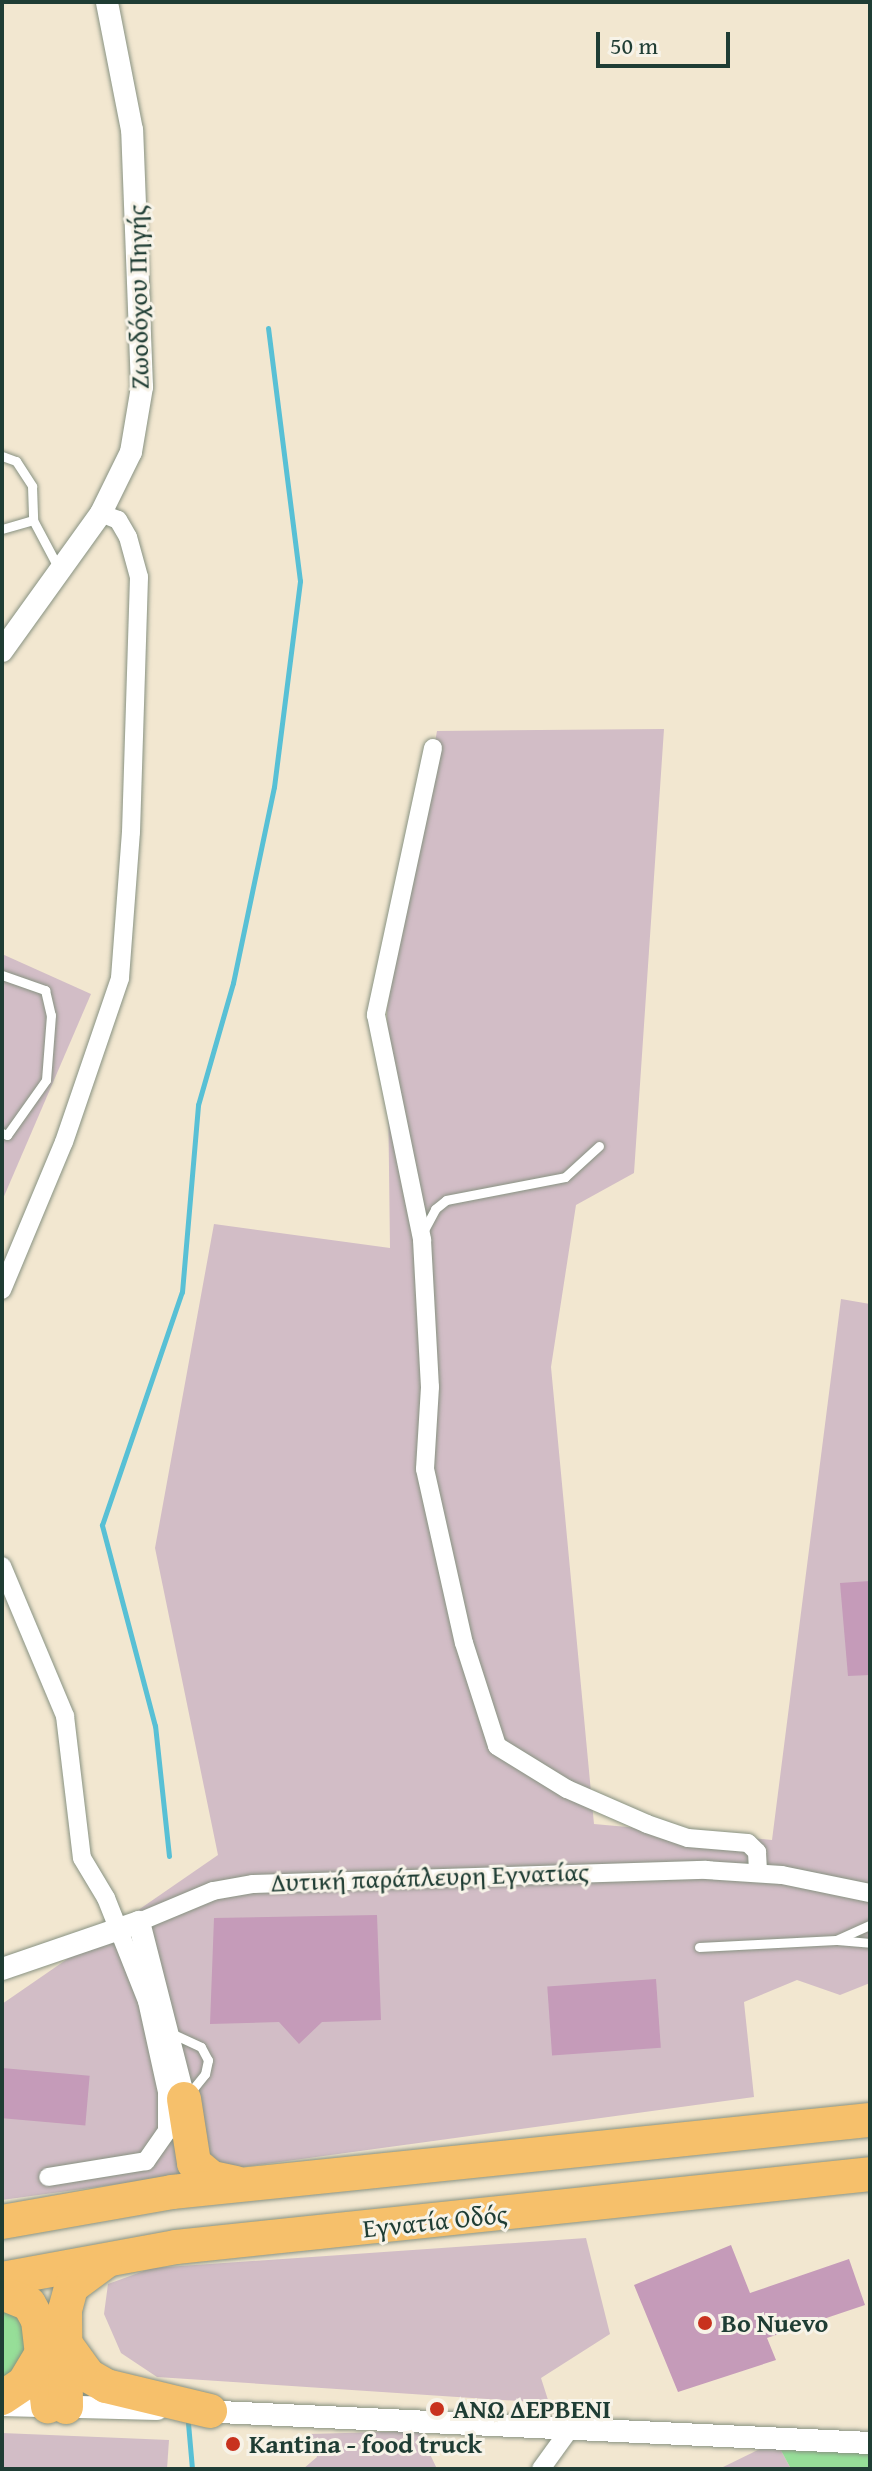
<!DOCTYPE html>
<html>
<head>
<meta charset="utf-8">
<style>
  body { margin:0 }
  #map { position:relative; width:872px; height:2471px; overflow:hidden; background:#f2e7d0; font-family:"Gentium Book Plus",serif }
  div>[style] { position:absolute }
  .industrial>* { inset:0; background:#d2bdc6 }
  .green>* { inset:0; background:#96de98 }
  .stream>* { height:5px; margin:-2.5px; padding:0 2.5px; transform-origin:2.5px; border-radius:2.5px; background:#58c0d5 }
  .building>* { inset:0; background:#c59bb9; transform-origin:0 0 }
  .roads { filter:drop-shadow(0 0 2px #889282) drop-shadow(0 0 2px #889282) }
  .service>* { height:9px; margin:-4.5px; padding:0 4.5px; transform-origin:4.5px; border-radius:4.5px; background:#fff }
  .minor>* { height:18px; margin:-9px; padding:0 9px; transform-origin:9px; border-radius:9px; background:#fff }
  .tertiary>* { height:22px; margin:-11px; padding:0 11px; transform-origin:11px; border-radius:11px; background:#fff }
  .motorway>* { height:34px; margin:-17px; padding:0 17px; transform-origin:17px; border-radius:17px; background:#f6c06b }
  .dots>* { width:22px; height:22px; translate:-50% -50%; box-sizing:border-box; border:4px solid #f7f3e8; border-radius:50% }
  span { translate:-50% -50%; white-space:nowrap; text-align:center; line-height:1.15; -webkit-text-stroke:6px #f7f3e8; paint-order:stroke }
  .street-label { font-size:26px; color:#1f3d34 }
  .poi-label { font-size:26px; color:#1f3d34; font-weight:700 }
  .left { translate:0 -50%; text-align:left }
  .frame { position:absolute; inset:0; border:4px solid #1f3d34; pointer-events:none }
  .scale { position:absolute; left:596px; top:32px; width:134px; height:36px; box-sizing:border-box; border:4px solid #1f3d34; border-top:0; padding-left:10px; font-size:24px; line-height:28px; white-space:nowrap; color:#1f3d34; -webkit-text-stroke:6px #f7f3e8; paint-order:stroke }
</style>
</head>
<body>
<div id="map">
  <div class="industrial">
    <i style="clip-path:polygon(664px 729px,634px 1173px,576px 1205px,551px 1367px,594px 1824px,772px 1840px,841px 1299px,870px 1304px,870px 1983px,840px 1995px,797px 1980px,744px 2002px,754px 2097px,2px 2200px,2px 2004px,218px 1855px,155px 1548px,214px 1224px,390px 1248px,387px 1009px,437px 731px)"></i>
    <i style="clip-path:polygon(2px 954px,91px 994px,2px 1201px)"></i>
    <i style="clip-path:polygon(586px 2238px,610px 2334px,541px 2378px,549px 2403px,157px 2377px,121px 2353px,104px 2314px,108px 2284px,152px 2268px)"></i>
    <i style="clip-path:polygon(419px 2431px,437px 2469px,303px 2469px,317px 2457px,308px 2434px)"></i>
    <i style="clip-path:polygon(2px 2433px,169px 2440px,167px 2469px,2px 2469px)"></i>
    <i style="clip-path:polygon(776px 2441px,791px 2469px,719px 2469px)"></i>
  </div>
  <div class="green">
    <i style="clip-path:polygon(2px 2300px,28px 2327px,24px 2363px,2px 2381px)"></i>
    <i style="clip-path:polygon(776px 2441px,870px 2443px,870px 2469px,791px 2469px)"></i>
  </div>
  <div class="stream">
    <i style="left:169px;top:1856px;width:131px;rotate:-96.1deg"></i>
    <i style="left:155px;top:1726px;width:208px;rotate:-104.8deg"></i>
    <i style="left:102px;top:1525px;width:246px;rotate:-71.1deg"></i>
    <i style="left:182px;top:1292px;width:188px;rotate:-85.1deg"></i>
    <i style="left:198px;top:1105px;width:127px;rotate:-74deg"></i>
    <i style="left:233px;top:983px;width:200px;rotate:-78.2deg"></i>
    <i style="left:274px;top:787px;width:208px;rotate:-82.8deg"></i>
    <i style="left:300px;top:581px;width:255px;rotate:-97.2deg"></i>
    <i style="left:188px;top:2423px;width:46px;rotate:85deg"></i>
  </div>
  <div class="building">
    <i style="clip-path:polygon(870px 1581px,870px 1675px,848px 1676px,840px 1583px)"></i>
    <i style="clip-path:polygon(377px 1915px,381px 2020px,322px 2022px,299px 2044px,279px 2022px,210px 2024px,214px 1918px)"></i>
    <i style="left:656px;top:1979px;width:69px;height:109px;rotate:86deg"></i>
    <i style="left:2px;top:2068px;width:88px;height:50px;rotate:5deg"></i>
    <i style="clip-path:polygon(731px 2245px,750px 2293px,849px 2259px,865px 2305px,767px 2338px,776px 2360px,678px 2392px,634px 2285px)"></i>
  </div>
  <div class="roads">
    <div class="service">
      <i style="left:2px;top:456px;width:15px;rotate:20deg"></i>
      <i style="left:16px;top:461px;width:30px;rotate:57deg"></i>
      <i style="left:32px;top:486px;width:34px;rotate:88deg"></i>
      <i style="left:33px;top:520px;width:55px;rotate:62deg"></i>
      <i style="left:2px;top:529px;width:32px;rotate:-16deg"></i>
      <i style="left:2px;top:975px;width:46px;rotate:19.2deg"></i>
      <i style="left:45px;top:990px;width:26px;rotate:77deg"></i>
      <i style="left:51px;top:1015px;width:65px;rotate:94.4deg"></i>
      <i style="left:46px;top:1080px;width:67px;rotate:125.3deg"></i>
      <i style="left:7px;top:1135px;width:5px;rotate:-158deg"></i>
      <i style="left:423px;top:1232px;width:26px;rotate:-62deg"></i>
      <i style="left:435px;top:1209px;width:14px;rotate:-39deg"></i>
      <i style="left:446px;top:1200px;width:121px;rotate:-10.9deg"></i>
      <i style="left:565px;top:1177px;width:46px;rotate:-42.4deg"></i>
      <i style="left:837px;top:1940px;width:33px;rotate:5deg"></i>
      <i style="left:699px;top:1947px;width:137px;rotate:-2.9deg"></i>
      <i style="left:836px;top:1940px;width:37px;rotate:-24deg"></i>
      <i style="left:171px;top:2033px;width:33px;rotate:25deg"></i>
      <i style="left:201px;top:2047px;width:15px;rotate:62deg"></i>
      <i style="left:208px;top:2060px;width:14px;rotate:102deg"></i>
      <i style="left:205px;top:2074px;width:28px;rotate:129deg"></i>
    </div>
    <div class="minor">
      <i style="left:433px;top:748px;width:273px;rotate:102.1deg"></i>
      <i style="left:376px;top:1015px;width:230px;rotate:78.4deg"></i>
      <i style="left:422px;top:1240px;width:147px;rotate:86.9deg"></i>
      <i style="left:430px;top:1387px;width:82px;rotate:93.5deg"></i>
      <i style="left:425px;top:1469px;width:178px;rotate:77.4deg"></i>
      <i style="left:464px;top:1643px;width:108px;rotate:72.2deg"></i>
      <i style="left:497px;top:1746px;width:82px;rotate:31.6deg"></i>
      <i style="left:567px;top:1789px;width:87px;rotate:23.6deg"></i>
      <i style="left:647px;top:1824px;width:43px;rotate:18.9deg"></i>
      <i style="left:688px;top:1838px;width:60px;rotate:4.8deg"></i>
      <i style="left:748px;top:1843px;width:13px;rotate:45deg"></i>
      <i style="left:757px;top:1852px;width:20px;rotate:87deg"></i>
      <i style="left:2px;top:1290px;width:160px;rotate:-67.3deg"></i>
      <i style="left:64px;top:1142px;width:173px;rotate:-71.1deg"></i>
      <i style="left:120px;top:978px;width:146px;rotate:-85.7deg"></i>
      <i style="left:131px;top:832px;width:255px;rotate:-88.2deg"></i>
      <i style="left:139px;top:577px;width:41px;rotate:-105.4deg"></i>
      <i style="left:128px;top:537px;width:20px;rotate:-120deg"></i>
      <i style="left:118px;top:520px;width:18px;rotate:-158deg"></i>
      <i style="left:2px;top:1566px;width:163px;rotate:67.2deg"></i>
      <i style="left:65px;top:1716px;width:143px;rotate:83.2deg"></i>
      <i style="left:82px;top:1858px;width:47px;rotate:59deg"></i>
      <i style="left:106px;top:1898px;width:111px;rotate:68.3deg"></i>
      <i style="left:147px;top:2001px;width:93px;rotate:77.6deg"></i>
      <i style="left:167px;top:2092px;width:39px;rotate:90deg"></i>
      <i style="left:167px;top:2131px;width:37px;rotate:125deg"></i>
      <i style="left:146px;top:2161px;width:99px;rotate:170.7deg"></i>
      <i style="left:139px;top:1922px;width:80px;rotate:-22.7deg"></i>
      <i style="left:213px;top:1891px;width:41px;rotate:-9.9deg"></i>
      <i style="left:253px;top:1884px;width:453px;rotate:-1.8deg"></i>
      <i style="left:706px;top:1870px;width:76px;rotate:3.8deg"></i>
      <i style="left:782px;top:1875px;width:90px;rotate:11.6deg"></i>
      <i style="left:541px;top:2469px;width:49px;rotate:-54.1deg"></i>
    </div>
    <div class="tertiary">
      <i style="left:2px;top:651px;width:170px;rotate:-54.3deg"></i>
      <i style="left:101px;top:513px;width:68px;rotate:-63.8deg"></i>
      <i style="left:131px;top:452px;width:66px;rotate:-80.4deg"></i>
      <i style="left:142px;top:387px;width:257px;rotate:-92.2deg"></i>
      <i style="left:132px;top:130px;width:130px;rotate:-101.1deg"></i>
      <i style="left:2px;top:1969px;width:145px;rotate:-18.9deg"></i>
      <i style="left:139px;top:1922px;width:183px;rotate:75.7deg"></i>
      <i style="left:2px;top:2405px;width:155px;rotate:1.5deg"></i>
      <i style="left:199px;top:2411px;width:672px;rotate:2.73deg"></i>
    </div>
    <div class="motorway">
      <i style="left:184px;top:2099px;width:65px;rotate:81.1deg"></i>
      <i style="left:194px;top:2163px;width:23px;rotate:40deg"></i>
      <i style="left:212px;top:2178px;width:24px;rotate:12deg"></i>
      <i style="left:2px;top:2222px;width:173px;rotate:-10deg"></i>
      <i style="left:172px;top:2192px;width:702px;rotate:-5.89deg"></i>
      <i style="left:2px;top:2279px;width:177px;rotate:-10.4deg"></i>
      <i style="left:176px;top:2247px;width:698px;rotate:-6deg"></i>
      <i style="left:2px;top:2293px;width:29px;rotate:22deg"></i>
      <i style="left:29px;top:2304px;width:18px;rotate:61deg"></i>
      <i style="left:38px;top:2320px;width:87px;rotate:83.4deg"></i>
      <i style="left:67px;top:2346px;width:37px;rotate:54deg"></i>
      <i style="left:89px;top:2376px;width:20px;rotate:30deg"></i>
      <i style="left:106px;top:2386px;width:107px;rotate:13.5deg"></i>
      <i style="left:2px;top:2398px;width:27px;rotate:-34deg"></i>
      <i style="left:24px;top:2383px;width:35px;rotate:-59deg"></i>
      <i style="left:66px;top:2407px;width:97px;rotate:-90.6deg"></i>
      <i style="left:65px;top:2310px;width:24px;rotate:-75deg"></i>
      <i style="left:71px;top:2287px;width:42px;rotate:-36.3deg"></i>
    </div>
  </div>
  <div class="dots">
    <i style="left:705px;top:2323px;background:#c8321e"></i>
    <i style="left:437px;top:2409px;background:#c8321e"></i>
    <i style="left:233px;top:2444px;background:#c8321e"></i>
  </div>
  <div class="street-label">
    <span style="left:138px;top:297px;rotate:-91deg">Ζωοδόχου Πηγής</span>
    <span style="left:430px;top:1877px;rotate:-2deg">Δυτική παράπλευρη Εγνατίας</span>
    <span style="left:435px;top:2221px;rotate:-6deg">Εγνατία Οδός</span>
  </div>
  <div class="poi-label">
    <span class="left" style="left:721px;top:2323px">Bo Nuevo</span>
    <span class="left" style="left:453px;top:2409px">ΑΝΩ ΔΕΡΒΕΝΙ</span>
    <span class="left" style="left:249px;top:2444px">Kantina - food truck</span>
  </div>
  <div class="frame"></div>
  <div class="scale">50 m</div>
</div>
</body>
</html>
